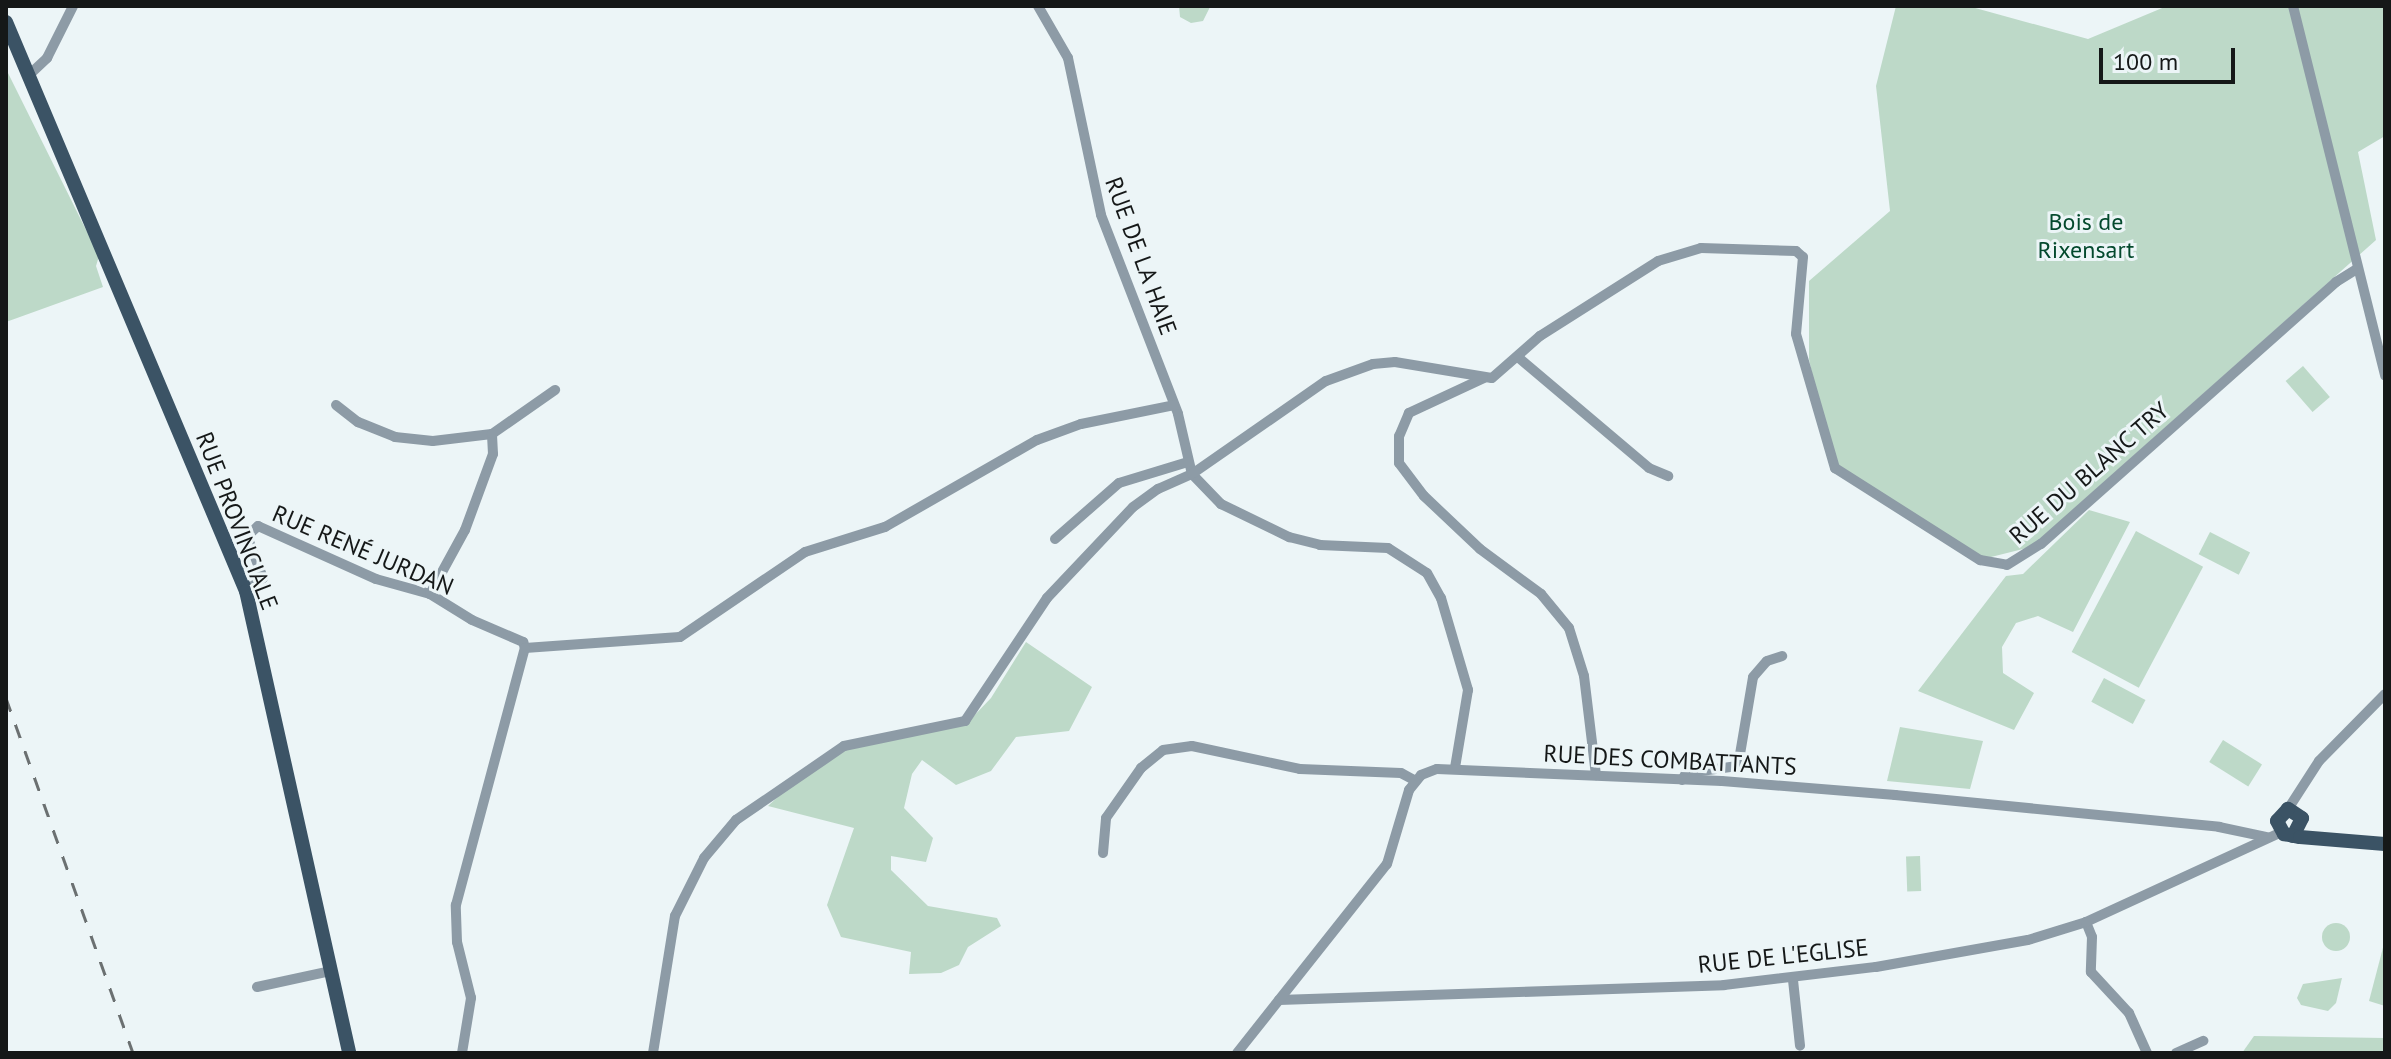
<!DOCTYPE html>
<html>
<head>
<meta charset="utf-8">
<style>
  body { margin:0 }
  #map { position:relative; width:2391px; height:1059px; overflow:hidden; background:#ecf5f7; font-family:"PT Sans",sans-serif }
  div>[style] { position:absolute }
  .green>* { inset:0; background:#bdd9c8; transform-origin:0 0 }
  .round { border-radius:50% }
  .minor>* { height:10px; margin:-5px; padding:0 5px; transform-origin:5px; border-radius:5px; background:#8d9ba6 }
  .major>* { height:14px; margin:-7px; padding:0 7px; transform-origin:7px; border-radius:7px; background:#3b5365 }
  .rail>* { height:3px; margin-top:-1.5px; transform-origin:0; background:repeating-linear-gradient(90deg,#6b7071 0 14px,transparent 0 28px) }
  span { translate:-50% -50%; white-space:nowrap; text-align:center; line-height:1.15; -webkit-text-stroke:6px #ecf5f7; paint-order:stroke }
  .park-label { font-size:24px; color:#03492d }
  .street-label { font-size:24px; color:#151818 }
  .frame { position:absolute; inset:0; border:8px solid #151818; pointer-events:none }
  .scale { position:absolute; left:2099px; top:48px; width:136px; height:36px; box-sizing:border-box; border:4px solid #151818; border-top:0; padding-left:10px; font-size:24px; line-height:28px; white-space:nowrap; color:#151818; -webkit-text-stroke:6px #ecf5f7; paint-order:stroke }
</style>
</head>
<body>
<div id="map">
  <div class="green">
    <i style="clip-path:polygon(1179px 6px,1217px 6px,1210px 7px,1203px 21px,1191px 23px,1180px 17px)"></i>
    <i style="clip-path:polygon(1896px 6px,1968px 6px,2088px 39px,2167px 6px,2385px 6px,2385px 136px,2358px 152px,2376px 240px,2031px 547px,1983px 559px,1831px 464px,1809px 359px,1809px 281px,1890px 211px,1876px 86px)"></i>
    <i style="clip-path:polygon(6px 69px,99px 256px,96px 266px,103px 287px,6px 322px)"></i>
    <i style="left:2303px;top:366px;width:41px;height:23px;rotate:49deg"></i>
    <i style="clip-path:polygon(2089px 510px,2130px 522px,2073px 632px,2038px 616px,2016px 623px,2002px 647px,2003px 673px,2034px 693px,2014px 730px,1918px 691px,2006px 576px,2023px 574px)"></i>
    <i style="left:2136px;top:531px;width:76px;height:137px;rotate:28deg"></i>
    <i style="left:2210px;top:532px;width:45px;height:25px;rotate:27deg"></i>
    <i style="clip-path:polygon(1026px 642px,1092px 687px,1069px 731px,1016px 737px,991px 771px,956px 785px,922px 760px,912px 774px,904px 808px,933px 838px,926px 862px,891px 856px,891px 870px,928px 906px,997px 918px,1001px 926px,968px 947px,959px 965px,941px 973px,909px 974px,911px 952px,841px 937px,827px 905px,854px 828px,768px 806px,806px 771px,840px 749px,968px 722px,991px 698px)"></i>
    <i style="left:2104px;top:678px;width:47px;height:27px;rotate:28deg"></i>
    <i style="clip-path:polygon(1900px 727px,1983px 741px,1970px 789px,1887px 781px)"></i>
    <i style="left:2223px;top:740px;width:46px;height:26px;rotate:32deg"></i>
    <i style="left:1920px;top:856px;width:35px;height:14px;rotate:88deg"></i>
    <i class="round" style="left:2322px;top:923px;width:28px;height:28px"></i>
    <i style="clip-path:polygon(2385px 940px,2385px 1006px,2369px 1001px)"></i>
    <i style="clip-path:polygon(2342px 978px,2336px 1003px,2328px 1011px,2301px 1005px,2297px 998px,2303px 984px)"></i>
    <i style="clip-path:polygon(2254px 1036px,2385px 1038px,2385px 1053px,2242px 1053px)"></i>
  </div>
  <div class="minor">
    <i style="left:1038px;top:6px;width:60px;rotate:60deg"></i>
    <i style="left:1068px;top:58px;width:160px;rotate:78.1deg"></i>
    <i style="left:1101px;top:215px;width:213px;rotate:68.8deg"></i>
    <i style="left:1178px;top:414px;width:62px;rotate:76.9deg"></i>
    <i style="left:1192px;top:474px;width:42px;rotate:46deg"></i>
    <i style="left:1221px;top:504px;width:76px;rotate:25.9deg"></i>
    <i style="left:1289px;top:537px;width:32px;rotate:14deg"></i>
    <i style="left:1320px;top:545px;width:68px;rotate:2.5deg"></i>
    <i style="left:1388px;top:548px;width:46px;rotate:32.7deg"></i>
    <i style="left:1427px;top:573px;width:29px;rotate:61deg"></i>
    <i style="left:1441px;top:598px;width:96px;rotate:73.6deg"></i>
    <i style="left:1468px;top:690px;width:79px;rotate:99.5deg"></i>
    <i style="left:2293px;top:6px;width:381px;rotate:76deg"></i>
    <i style="left:29px;top:75px;width:25px;rotate:-43deg"></i>
    <i style="left:47px;top:58px;width:58px;rotate:-63.4deg"></i>
    <i style="left:1519px;top:358px;width:170px;rotate:40.2deg"></i>
    <i style="left:1649px;top:468px;width:21px;rotate:23deg"></i>
    <i style="left:1484px;top:378px;width:83px;rotate:155deg"></i>
    <i style="left:1409px;top:413px;width:25px;rotate:113deg"></i>
    <i style="left:1399px;top:436px;width:27px;rotate:90deg"></i>
    <i style="left:1399px;top:463px;width:41px;rotate:52.9deg"></i>
    <i style="left:1424px;top:496px;width:77px;rotate:43.4deg"></i>
    <i style="left:1480px;top:549px;width:76px;rotate:36.4deg"></i>
    <i style="left:1541px;top:594px;width:44px;rotate:50.5deg"></i>
    <i style="left:1569px;top:628px;width:50px;rotate:72.6deg"></i>
    <i style="left:1584px;top:676px;width:100px;rotate:83.1deg"></i>
    <i style="left:336px;top:405px;width:28px;rotate:38deg"></i>
    <i style="left:358px;top:422px;width:40px;rotate:22deg"></i>
    <i style="left:395px;top:437px;width:38px;rotate:6deg"></i>
    <i style="left:433px;top:441px;width:59px;rotate:-6.8deg"></i>
    <i style="left:1055px;top:539px;width:85px;rotate:-41.2deg"></i>
    <i style="left:1119px;top:483px;width:72px;rotate:-16.9deg"></i>
    <i style="left:246px;top:591px;width:21px;rotate:-37deg"></i>
    <i style="left:263px;top:578px;width:45px;rotate:-110.9deg"></i>
    <i style="left:247px;top:536px;width:15px;rotate:-42deg"></i>
    <i style="left:258px;top:526px;width:129px;rotate:24.2deg"></i>
    <i style="left:376px;top:579px;width:56px;rotate:15.5deg"></i>
    <i style="left:430px;top:594px;width:49px;rotate:31.8deg"></i>
    <i style="left:472px;top:620px;width:56px;rotate:23.3deg"></i>
    <i style="left:523px;top:642px;width:6px;rotate:72deg"></i>
    <i style="left:430px;top:594px;width:73px;rotate:-61.3deg"></i>
    <i style="left:465px;top:530px;width:81px;rotate:-69.8deg"></i>
    <i style="left:493px;top:454px;width:20px;rotate:-93deg"></i>
    <i style="left:492px;top:434px;width:77px;rotate:-34.9deg"></i>
    <i style="left:525px;top:648px;width:155px;rotate:-4.1deg"></i>
    <i style="left:680px;top:637px;width:151px;rotate:-34.2deg"></i>
    <i style="left:805px;top:552px;width:84px;rotate:-17.4deg"></i>
    <i style="left:885px;top:527px;width:175px;rotate:-29.8deg"></i>
    <i style="left:1037px;top:440px;width:47px;rotate:-20deg"></i>
    <i style="left:1081px;top:424px;width:95px;rotate:-11.5deg"></i>
    <i style="left:1682px;top:780px;width:8px;rotate:-60deg"></i>
    <i style="left:1686px;top:773px;width:52px;rotate:-7.7deg"></i>
    <i style="left:1738px;top:766px;width:90px;rotate:-80.4deg"></i>
    <i style="left:1753px;top:677px;width:21px;rotate:-49deg"></i>
    <i style="left:1767px;top:661px;width:16px;rotate:-18deg"></i>
    <i style="left:2288px;top:809px;width:57px;rotate:-57.1deg"></i>
    <i style="left:2319px;top:761px;width:94px;rotate:-45.4deg"></i>
    <i style="left:1103px;top:853px;width:35px;rotate:-85deg"></i>
    <i style="left:1106px;top:818px;width:61px;rotate:-55deg"></i>
    <i style="left:1141px;top:768px;width:28px;rotate:-39deg"></i>
    <i style="left:1163px;top:750px;width:29px;rotate:-8deg"></i>
    <i style="left:1192px;top:746px;width:110px;rotate:12deg"></i>
    <i style="left:1300px;top:769px;width:101px;rotate:2.3deg"></i>
    <i style="left:1401px;top:773px;width:15px;rotate:28deg"></i>
    <i style="left:2086px;top:922px;width:16px;rotate:68deg"></i>
    <i style="left:2092px;top:937px;width:35px;rotate:92deg"></i>
    <i style="left:2091px;top:972px;width:56px;rotate:47.2deg"></i>
    <i style="left:2129px;top:1013px;width:44px;rotate:65.8deg"></i>
    <i style="left:1793px;top:980px;width:66px;rotate:83.9deg"></i>
    <i style="left:257px;top:987px;width:76px;rotate:-12.2deg"></i>
    <i style="left:1279px;top:1000px;width:445px;rotate:-1.9deg"></i>
    <i style="left:1724px;top:985px;width:153px;rotate:-6.8deg"></i>
    <i style="left:1876px;top:967px;width:154px;rotate:-10.1deg"></i>
    <i style="left:2028px;top:940px;width:61px;rotate:-17.2deg"></i>
    <i style="left:2086px;top:922px;width:216px;rotate:-24.7deg"></i>
    <i style="left:462px;top:1053px;width:56px;rotate:-80.7deg"></i>
    <i style="left:471px;top:998px;width:58px;rotate:-104deg"></i>
    <i style="left:457px;top:942px;width:37px;rotate:-92deg"></i>
    <i style="left:456px;top:905px;width:266px;rotate:-75deg"></i>
    <i style="left:653px;top:1053px;width:139px;rotate:-80.9deg"></i>
    <i style="left:675px;top:916px;width:65px;rotate:-63.4deg"></i>
    <i style="left:704px;top:858px;width:50px;rotate:-49.9deg"></i>
    <i style="left:736px;top:820px;width:131px;rotate:-34.4deg"></i>
    <i style="left:844px;top:746px;width:124px;rotate:-11.7deg"></i>
    <i style="left:965px;top:721px;width:148px;rotate:-56.3deg"></i>
    <i style="left:1047px;top:598px;width:125px;rotate:-46.6deg"></i>
    <i style="left:1133px;top:507px;width:31px;rotate:-36deg"></i>
    <i style="left:1158px;top:489px;width:37px;rotate:-24deg"></i>
    <i style="left:1192px;top:474px;width:163px;rotate:-34.8deg"></i>
    <i style="left:1326px;top:381px;width:50px;rotate:-19.9deg"></i>
    <i style="left:1373px;top:364px;width:22px;rotate:-5deg"></i>
    <i style="left:1395px;top:362px;width:98px;rotate:9.4deg"></i>
    <i style="left:1492px;top:378px;width:64px;rotate:-41.2deg"></i>
    <i style="left:1540px;top:336px;width:140px;rotate:-32.4deg"></i>
    <i style="left:1658px;top:261px;width:45px;rotate:-16.8deg"></i>
    <i style="left:1701px;top:248px;width:95px;rotate:1.8deg"></i>
    <i style="left:1796px;top:251px;width:9px;rotate:41deg"></i>
    <i style="left:1803px;top:257px;width:77px;rotate:95.2deg"></i>
    <i style="left:1796px;top:334px;width:140px;rotate:73.8deg"></i>
    <i style="left:1835px;top:468px;width:172px;rotate:32.4deg"></i>
    <i style="left:1980px;top:560px;width:27px;rotate:10deg"></i>
    <i style="left:2007px;top:565px;width:40px;rotate:-32deg"></i>
    <i style="left:2041px;top:544px;width:395px;rotate:-41.6deg"></i>
    <i style="left:2336px;top:282px;width:25px;rotate:-32deg"></i>
    <i style="left:1237px;top:1053px;width:241px;rotate:-51.6deg"></i>
    <i style="left:1387px;top:864px;width:77px;rotate:-73.4deg"></i>
    <i style="left:1409px;top:790px;width:19px;rotate:-51deg"></i>
    <i style="left:1421px;top:775px;width:17px;rotate:-21deg"></i>
    <i style="left:1437px;top:769px;width:285px;rotate:2.4deg"></i>
    <i style="left:1722px;top:781px;width:174px;rotate:4.6deg"></i>
    <i style="left:1895px;top:795px;width:326px;rotate:5.6deg"></i>
    <i style="left:2219px;top:827px;width:49px;rotate:11.8deg"></i>
    <i style="left:2176px;top:1053px;width:30px;rotate:-24deg"></i>
  </div>
  <div class="major">
    <i style="left:6px;top:22px;width:618px;rotate:67.13deg"></i>
    <i style="left:246px;top:591px;width:473px;rotate:77.4deg"></i>
    <i style="left:2293px;top:836px;width:20px;rotate:-63deg"></i>
    <i style="left:2302px;top:818px;width:17px;rotate:-147deg"></i>
    <i style="left:2288px;top:809px;width:16px;rotate:133deg"></i>
    <i style="left:2277px;top:821px;width:15px;rotate:62deg"></i>
    <i style="left:2284px;top:834px;width:16px;rotate:11deg"></i>
    <i style="left:2300px;top:837px;width:85px;rotate:4.7deg"></i>
  </div>
  <div class="rail">
    <i style="left:6px;top:698px;width:377px;rotate:70.3deg"></i>
  </div>
  <div class="park-label">
    <span style="left:2086px;top:236px">Bois de<br>Rixensart</span>
  </div>
  <div class="street-label">
    <span style="left:1141px;top:256px;rotate:70deg">RUE DE LA HAIE</span>
    <span style="left:2089px;top:473px;rotate:-41deg">RUE DU BLANC TRY</span>
    <span style="left:237px;top:521px;rotate:69deg">RUE PROVINCIALE</span>
    <span style="left:363px;top:550px;rotate:23deg">RUE RENÉ JURDAN</span>
    <span style="left:1670px;top:760px;rotate:3deg">RUE DES COMBATTANTS</span>
    <span style="left:1783px;top:956px;rotate:-6deg">RUE DE L'EGLISE</span>
  </div>
  <div class="frame"></div>
  <div class="scale">100 m</div>
</div>
</body>
</html>
